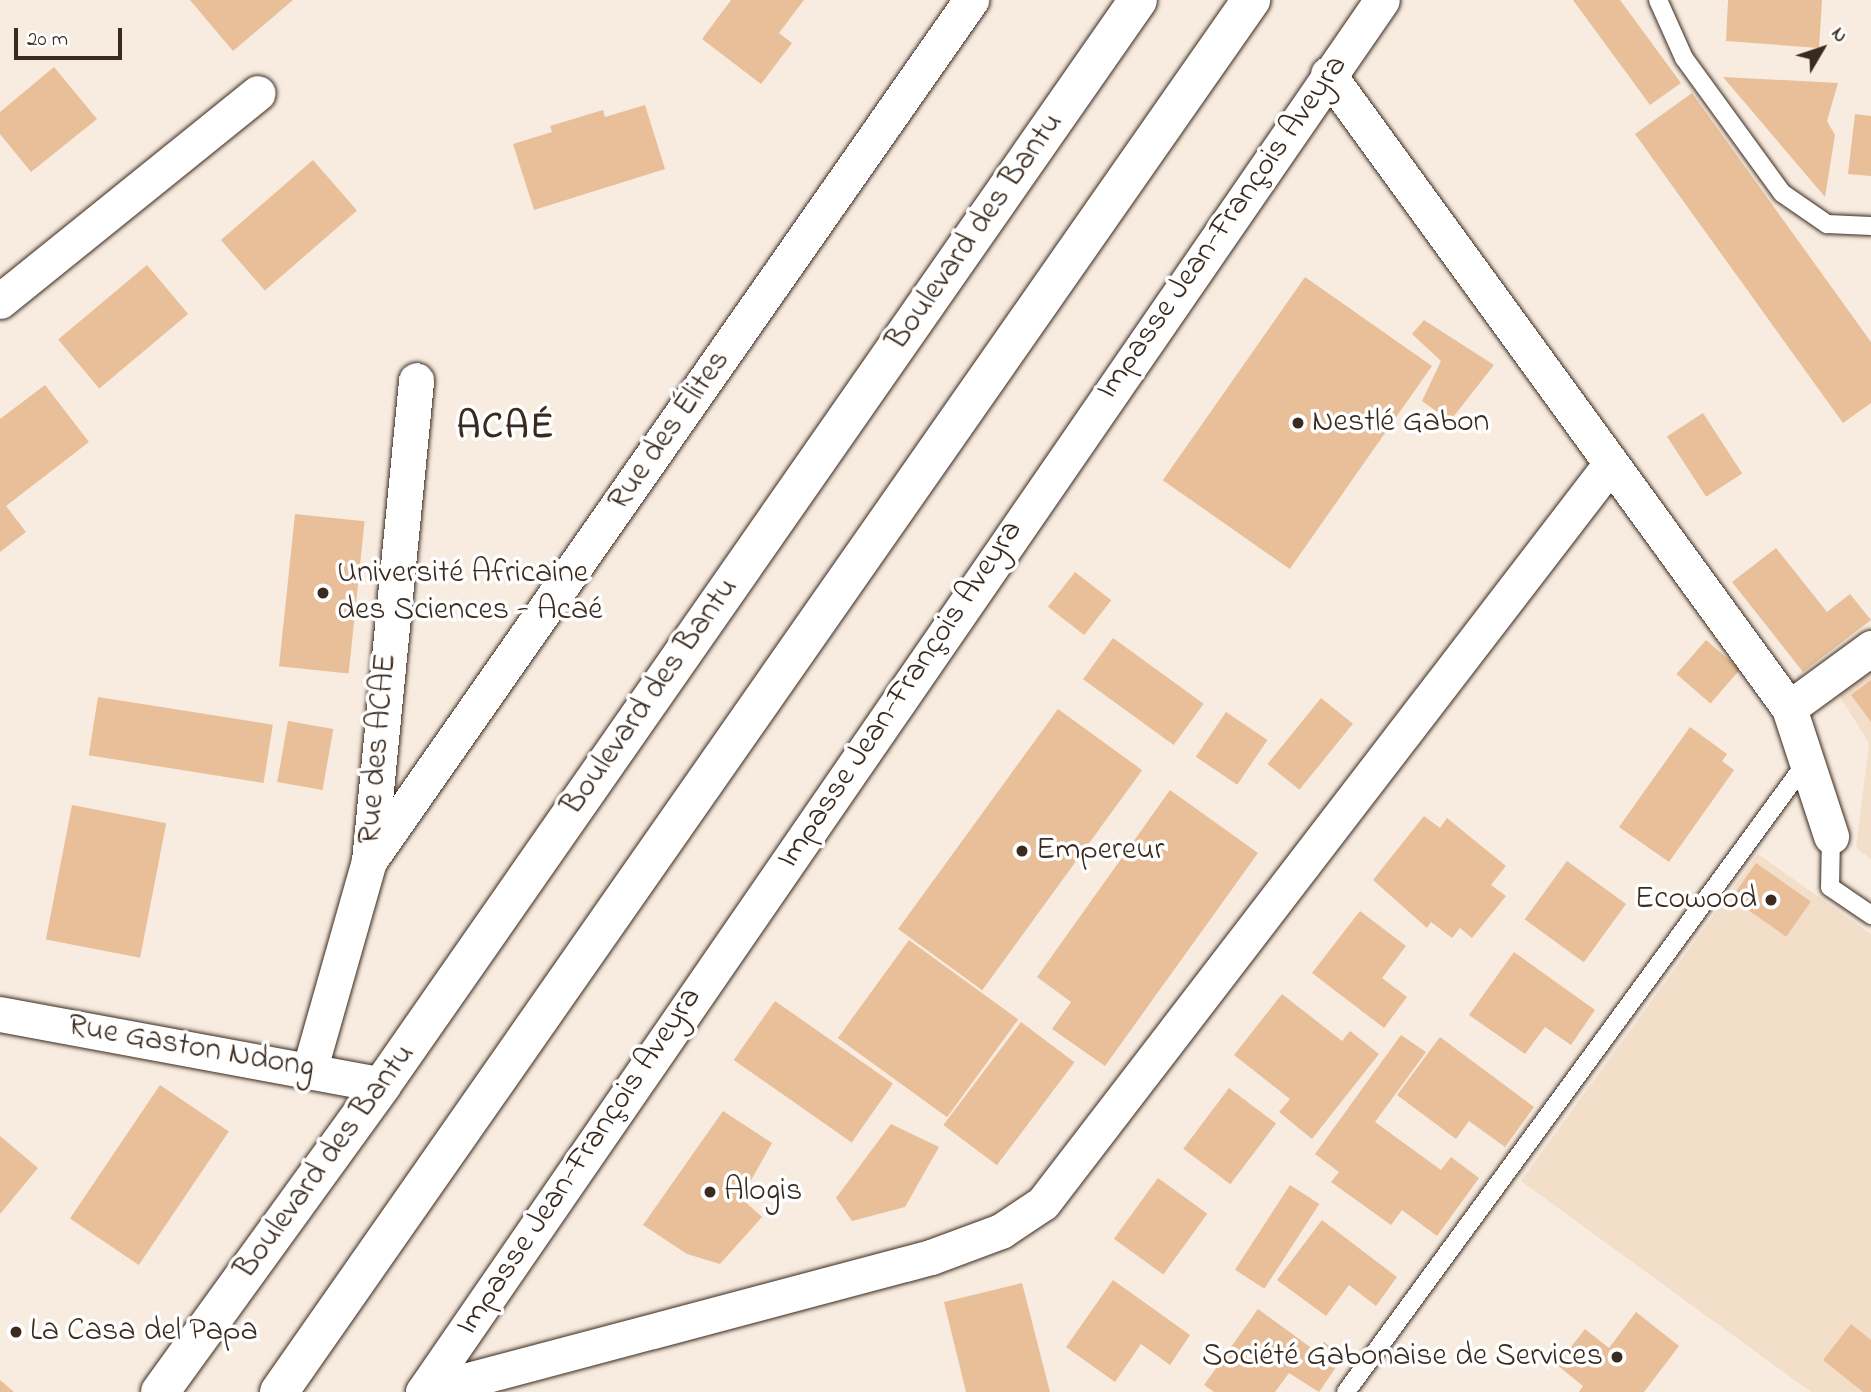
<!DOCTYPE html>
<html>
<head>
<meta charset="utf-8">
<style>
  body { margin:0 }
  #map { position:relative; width:1871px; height:1392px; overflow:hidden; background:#f8ece0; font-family:"Indie Flower",sans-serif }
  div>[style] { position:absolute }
  .built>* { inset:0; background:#f3deca }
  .building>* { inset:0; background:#e8bf98; transform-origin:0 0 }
  .roads { filter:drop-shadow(0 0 2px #3b2a1e) drop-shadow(0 0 2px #3b2a1e) }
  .service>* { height:18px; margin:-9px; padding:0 9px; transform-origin:9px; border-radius:9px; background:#fff }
  .minor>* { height:35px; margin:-17.5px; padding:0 17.5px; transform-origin:17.5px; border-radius:17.5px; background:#fff }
  .trunk>* { height:38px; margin:-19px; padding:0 19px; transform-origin:19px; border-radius:19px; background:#fff }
  .dots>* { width:19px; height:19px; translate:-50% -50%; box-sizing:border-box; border:4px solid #fff; border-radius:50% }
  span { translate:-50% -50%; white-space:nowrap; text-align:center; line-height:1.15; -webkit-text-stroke:7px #fff; paint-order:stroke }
  .street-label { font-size:32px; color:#3b2a1e }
  .poi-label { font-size:32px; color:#3b2a1e }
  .left { translate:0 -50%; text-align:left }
  .right { translate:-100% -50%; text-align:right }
  .district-label { font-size:38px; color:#3b2a1e; font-weight:700; letter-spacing:2px }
  .north { position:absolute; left:1787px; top:14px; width:70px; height:70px; -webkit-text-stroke:5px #fff; paint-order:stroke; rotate:51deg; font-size:19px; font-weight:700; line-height:28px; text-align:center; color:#3b2a1e }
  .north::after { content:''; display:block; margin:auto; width:24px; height:32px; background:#3b2a1e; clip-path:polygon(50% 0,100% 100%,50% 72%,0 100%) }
  .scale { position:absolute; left:14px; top:28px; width:108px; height:32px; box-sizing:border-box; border:4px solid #3b2a1e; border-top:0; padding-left:9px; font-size:21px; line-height:24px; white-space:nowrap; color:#3b2a1e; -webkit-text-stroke:5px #fff; paint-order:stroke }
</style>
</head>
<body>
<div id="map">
  <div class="built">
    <i style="clip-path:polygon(1871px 665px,1871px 859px,1856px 848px,1869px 743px,1837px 692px)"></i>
    <i style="clip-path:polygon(1758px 854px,1871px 934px,1871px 1392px,1811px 1392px,1521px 1181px)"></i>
  </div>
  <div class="building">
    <i style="clip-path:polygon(190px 0,293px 0,233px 51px)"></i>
    <i style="clip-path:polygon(731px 0,804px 0,779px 33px,792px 43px,761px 84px,702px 39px)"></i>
    <i style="clip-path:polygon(1573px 0,1620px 0,1681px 83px,1650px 105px)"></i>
    <i style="clip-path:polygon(1728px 0,1822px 0,1819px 48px,1726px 41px)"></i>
    <i style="clip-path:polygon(54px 67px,97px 119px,31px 172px,0 134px,0 112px)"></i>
    <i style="clip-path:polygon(1723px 77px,1838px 83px,1827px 121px,1835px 135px,1825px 197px)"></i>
    <i style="clip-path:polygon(1692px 93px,1871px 342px,1871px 403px,1843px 423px,1635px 134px)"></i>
    <i style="clip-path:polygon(645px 105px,665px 169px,534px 210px,513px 144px,552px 132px,550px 126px,603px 110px,605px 117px)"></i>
    <i style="clip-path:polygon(1855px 114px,1871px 116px,1871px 176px,1848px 174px)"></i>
    <i style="left:313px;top:160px;width:67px;height:122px;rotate:49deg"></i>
    <i style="left:147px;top:265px;width:64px;height:116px;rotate:50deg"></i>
    <i style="left:1305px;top:277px;width:155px;height:248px;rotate:35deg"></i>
    <i style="clip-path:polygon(1424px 320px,1494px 365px,1450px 421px,1422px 401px,1441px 361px,1412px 334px)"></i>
    <i style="clip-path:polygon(45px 385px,89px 442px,6px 506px,26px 532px,0 552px,0 419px)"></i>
    <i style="left:1703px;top:413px;width:72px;height:43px;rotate:57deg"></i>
    <i style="left:295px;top:514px;width:70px;height:153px;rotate:6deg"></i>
    <i style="clip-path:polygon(1776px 548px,1827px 612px,1850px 594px,1871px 620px,1803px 672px,1732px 582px)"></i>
    <i style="left:1075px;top:572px;width:46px;height:44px;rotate:38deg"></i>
    <i style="left:1113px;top:638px;width:112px;height:51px;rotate:36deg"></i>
    <i style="left:1706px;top:640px;width:45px;height:45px;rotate:41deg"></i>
    <i style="clip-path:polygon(1871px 680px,1871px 722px,1851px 695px)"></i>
    <i style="left:98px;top:697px;width:177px;height:59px;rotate:9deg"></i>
    <i style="left:1321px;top:698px;width:41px;height:85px;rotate:39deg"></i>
    <i style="left:1058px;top:709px;width:104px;height:272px;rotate:36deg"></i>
    <i style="left:1226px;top:712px;width:50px;height:54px;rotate:34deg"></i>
    <i style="left:288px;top:721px;width:46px;height:62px;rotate:10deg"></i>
    <i style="clip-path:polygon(1690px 727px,1727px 754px,1722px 761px,1734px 770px,1669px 862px,1619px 827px)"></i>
    <i style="clip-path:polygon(1170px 790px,1258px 853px,1105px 1066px,1052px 1029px,1071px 1002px,1037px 977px)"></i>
    <i style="left:72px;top:805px;width:96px;height:137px;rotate:11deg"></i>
    <i style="clip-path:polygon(1424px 816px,1440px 828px,1447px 818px,1506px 866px,1491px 885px,1506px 896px,1472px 938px,1460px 928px,1452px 938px,1431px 922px,1427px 928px,1373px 880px)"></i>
    <i style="left:1567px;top:861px;width:73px;height:72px;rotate:36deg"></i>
    <i style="left:1756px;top:863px;width:67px;height:43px;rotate:35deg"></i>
    <i style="clip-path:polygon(1360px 911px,1406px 946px,1382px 978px,1407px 997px,1384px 1028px,1312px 973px)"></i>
    <i style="left:909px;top:940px;width:135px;height:121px;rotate:36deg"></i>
    <i style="clip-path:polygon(1514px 952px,1595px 1010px,1571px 1045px,1545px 1027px,1525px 1054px,1469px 1015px)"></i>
    <i style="clip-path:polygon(1282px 994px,1342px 1041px,1350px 1031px,1379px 1054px,1312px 1139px,1279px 1112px,1290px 1099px,1234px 1055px)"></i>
    <i style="left:775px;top:1001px;width:144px;height:72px;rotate:35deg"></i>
    <i style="left:1021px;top:1022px;width:67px;height:129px;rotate:37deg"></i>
    <i style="clip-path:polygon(1401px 1035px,1426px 1052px,1375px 1122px,1441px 1170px,1451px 1157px,1479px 1178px,1437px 1236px,1402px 1210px,1391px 1225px,1331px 1182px,1339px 1172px,1315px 1154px)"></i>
    <i style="clip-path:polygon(1440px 1037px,1534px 1107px,1505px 1147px,1469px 1121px,1456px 1139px,1397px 1095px)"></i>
    <i style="left:160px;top:1085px;width:83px;height:161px;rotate:34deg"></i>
    <i style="left:1229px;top:1088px;width:59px;height:76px;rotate:37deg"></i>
    <i style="clip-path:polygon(723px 1111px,772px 1143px,741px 1198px,762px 1217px,720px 1264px,687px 1254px,643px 1225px)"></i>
    <i style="clip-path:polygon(891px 1124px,939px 1147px,905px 1207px,852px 1221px,836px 1198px)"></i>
    <i style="clip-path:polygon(0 1136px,38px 1168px,0 1214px)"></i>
    <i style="left:1158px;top:1178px;width:61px;height:75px;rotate:36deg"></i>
    <i style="left:1290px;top:1185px;width:35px;height:101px;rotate:33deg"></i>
    <i style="clip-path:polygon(1322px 1220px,1397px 1277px,1376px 1306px,1349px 1285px,1326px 1316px,1277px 1280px)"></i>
    <i style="clip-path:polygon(1113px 1280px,1190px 1335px,1170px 1365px,1141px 1344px,1115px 1382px,1066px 1347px)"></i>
    <i style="clip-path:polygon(1022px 1283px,1050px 1392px,966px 1392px,944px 1302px)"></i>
    <i style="clip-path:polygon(1258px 1309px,1317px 1352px,1324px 1342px,1343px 1357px,1319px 1392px,1289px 1373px,1275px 1392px,1214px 1392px,1204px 1385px)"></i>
    <i style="clip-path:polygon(1636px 1312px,1679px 1346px,1644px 1392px,1579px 1392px,1583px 1386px,1557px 1365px,1585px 1329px,1609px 1348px)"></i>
    <i style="clip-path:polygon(1851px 1324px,1871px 1340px,1871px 1392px,1863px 1392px,1823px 1360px)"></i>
    <i style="clip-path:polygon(0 1380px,14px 1392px,0 1392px)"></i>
  </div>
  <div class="roads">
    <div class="service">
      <i style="left:1658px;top:0;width:64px;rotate:65.9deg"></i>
      <i style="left:1684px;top:58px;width:167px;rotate:54deg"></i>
      <i style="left:1782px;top:193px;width:55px;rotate:34.6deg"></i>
      <i style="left:1827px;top:224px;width:44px;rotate:2.6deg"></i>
      <i style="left:1831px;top:836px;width:51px;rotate:91.1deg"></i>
      <i style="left:1830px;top:887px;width:50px;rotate:34.3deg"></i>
      <i style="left:1346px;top:1392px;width:783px;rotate:-53.83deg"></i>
    </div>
    <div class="minor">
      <i style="left:1328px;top:74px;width:784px;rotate:53.98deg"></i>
      <i style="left:1789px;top:708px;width:135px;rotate:71.8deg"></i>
      <i style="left:0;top:301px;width:331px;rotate:-38.9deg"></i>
      <i style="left:1789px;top:708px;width:102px;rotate:-36.2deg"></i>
      <i style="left:369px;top:861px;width:1051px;rotate:-55.04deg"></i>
      <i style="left:0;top:1014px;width:389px;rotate:10.5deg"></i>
      <i style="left:310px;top:1068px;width:215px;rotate:-74.1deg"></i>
      <i style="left:369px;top:861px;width:483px;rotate:-84.4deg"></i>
      <i style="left:423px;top:1392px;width:1690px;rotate:-55.44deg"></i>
      <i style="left:423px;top:1392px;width:526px;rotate:-14.88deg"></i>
      <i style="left:931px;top:1257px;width:75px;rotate:-20.4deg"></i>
      <i style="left:1001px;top:1231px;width:50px;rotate:-33.7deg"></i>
      <i style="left:1043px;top:1203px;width:929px;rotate:-52.48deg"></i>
    </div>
    <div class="trunk">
      <i style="left:160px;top:1392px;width:379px;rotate:-54.1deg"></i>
      <i style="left:382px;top:1085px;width:1322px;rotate:-55.13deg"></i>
      <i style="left:279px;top:1392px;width:1698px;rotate:-55.07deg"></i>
    </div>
  </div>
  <div class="dots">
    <i style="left:1298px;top:423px;background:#3b2a1e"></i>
    <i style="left:323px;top:593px;background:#3b2a1e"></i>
    <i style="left:1022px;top:851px;background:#3b2a1e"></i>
    <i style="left:1771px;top:900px;background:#3b2a1e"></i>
    <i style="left:710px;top:1192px;background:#3b2a1e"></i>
    <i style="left:16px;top:1332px;background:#3b2a1e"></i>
    <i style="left:1617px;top:1357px;background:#3b2a1e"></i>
  </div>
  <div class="street-label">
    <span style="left:1223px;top:228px;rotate:-55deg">Impasse Jean-François Aveyra</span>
    <span style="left:976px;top:232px;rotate:-55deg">Boulevard des Bantu</span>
    <span style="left:670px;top:431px;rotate:-55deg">Rue des Élites</span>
    <span style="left:901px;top:695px;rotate:-56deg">Impasse Jean-François Aveyra</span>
    <span style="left:651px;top:697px;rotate:-55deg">Boulevard des Bantu</span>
    <span style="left:379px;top:749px;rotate:-85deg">Rue des ACAE</span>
    <span style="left:191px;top:1048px;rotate:10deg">Rue Gaston Ndong</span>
    <span style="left:326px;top:1162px;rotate:-54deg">Boulevard des Bantu</span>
    <span style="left:580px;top:1162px;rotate:-56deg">Impasse Jean-François Aveyra</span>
  </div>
  <div class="poi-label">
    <span class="left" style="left:1312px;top:423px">Nestlé Gabon</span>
    <span class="left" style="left:337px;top:593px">Université Africaine<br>des Sciences - Acaé</span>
    <span class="left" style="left:1036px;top:851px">Empereur</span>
    <span class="right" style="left:1757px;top:900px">Ecowood</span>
    <span class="left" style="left:724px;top:1192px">Alogis</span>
    <span class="left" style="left:30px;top:1332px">La Casa del Papa</span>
    <span class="right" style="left:1603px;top:1357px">Société Gabonaise de Services</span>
  </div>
  <div class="district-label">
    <span style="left:506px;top:429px">ACAÉ</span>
  </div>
  <div class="north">N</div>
  <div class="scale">20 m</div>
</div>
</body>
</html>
